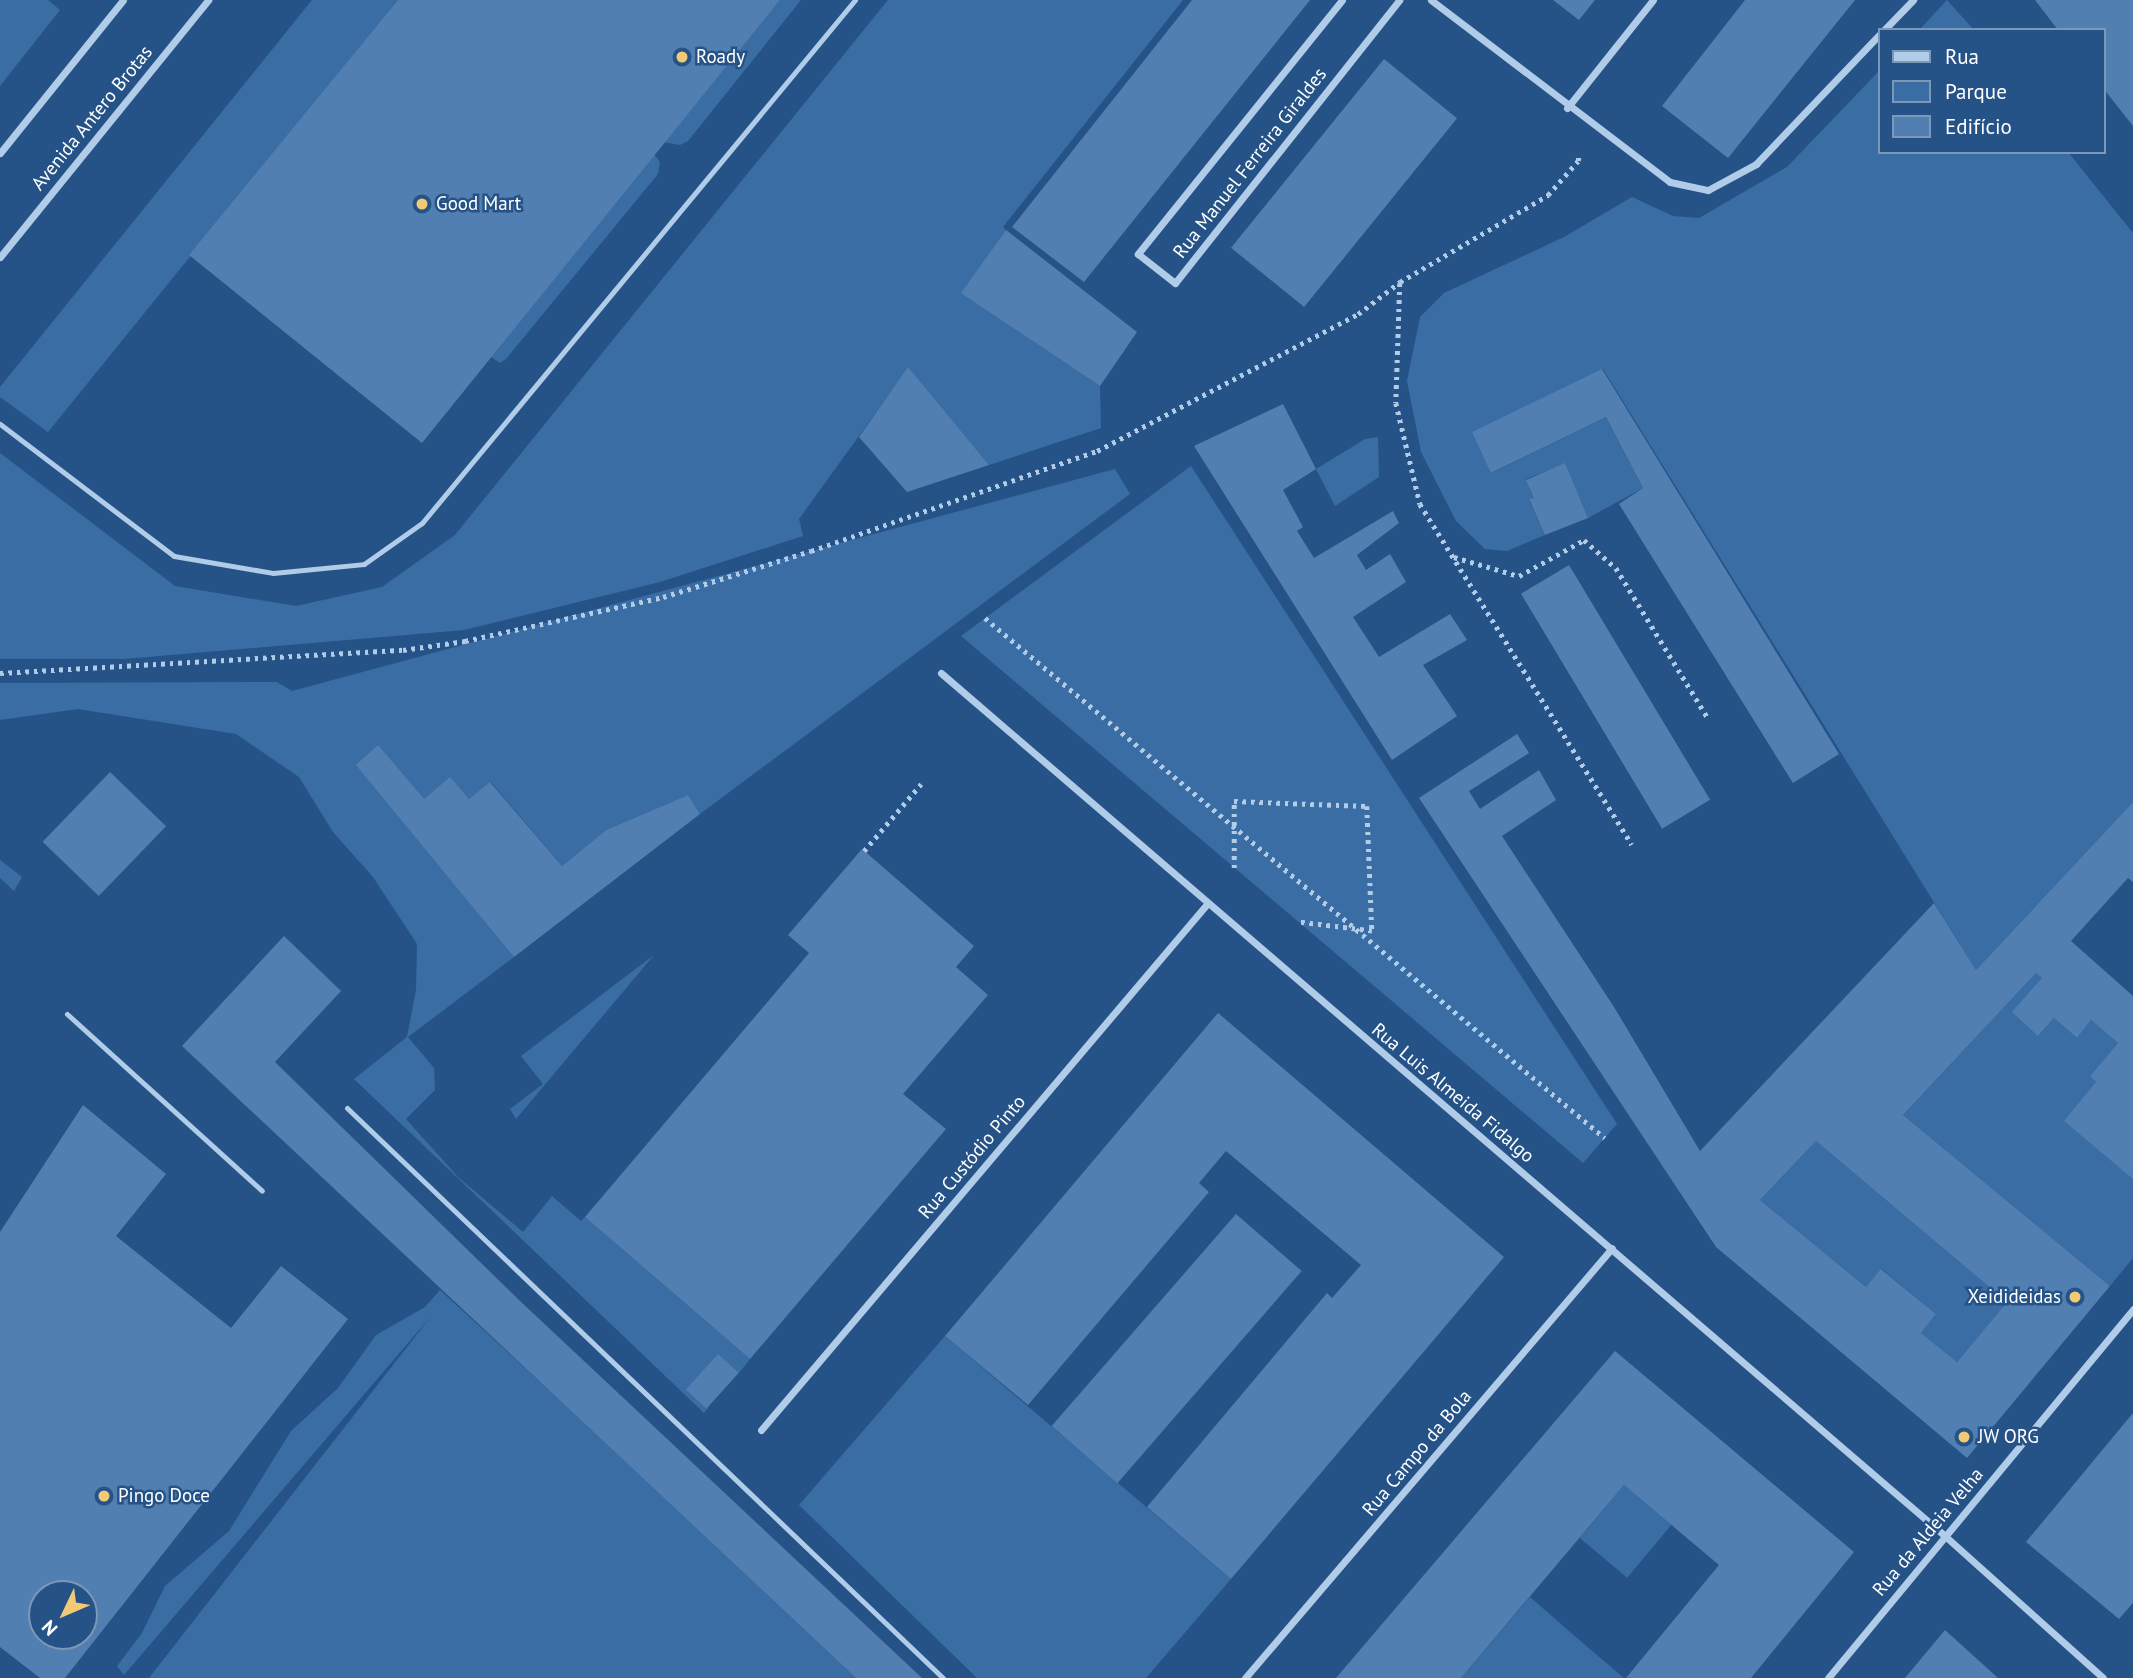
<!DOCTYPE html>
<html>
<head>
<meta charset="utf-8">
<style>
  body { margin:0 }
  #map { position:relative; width:2133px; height:1678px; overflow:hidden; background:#255387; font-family:"PT Sans",sans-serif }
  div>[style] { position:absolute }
  .green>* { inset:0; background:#3a6da4; transform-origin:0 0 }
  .building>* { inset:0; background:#527fb1; transform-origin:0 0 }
  .path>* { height:4.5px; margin-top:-2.25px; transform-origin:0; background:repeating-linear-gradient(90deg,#b1cce9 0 3.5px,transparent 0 8.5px) }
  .service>* { height:5px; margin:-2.5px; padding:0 2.5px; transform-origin:2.5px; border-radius:2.5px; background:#b1cce9 }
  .minor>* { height:7px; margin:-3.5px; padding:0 3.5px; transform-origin:3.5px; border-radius:3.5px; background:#b1cce9 }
  .dots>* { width:19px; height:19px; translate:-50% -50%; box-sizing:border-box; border:4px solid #255387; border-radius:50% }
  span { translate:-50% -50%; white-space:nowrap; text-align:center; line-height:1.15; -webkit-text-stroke:5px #255387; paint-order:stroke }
  .poi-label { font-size:19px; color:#fff }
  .left { translate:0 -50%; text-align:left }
  .right { translate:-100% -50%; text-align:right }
  .street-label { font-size:19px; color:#fff }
  .legend { position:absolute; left:1878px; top:28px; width:228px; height:126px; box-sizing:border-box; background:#255387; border:2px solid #7c98b7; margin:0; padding:9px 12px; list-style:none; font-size:21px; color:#fff }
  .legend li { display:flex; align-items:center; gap:14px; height:35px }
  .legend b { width:35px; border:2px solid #7c98b7 }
  .north { position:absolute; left:28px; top:1580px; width:70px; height:70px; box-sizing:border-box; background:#255387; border:2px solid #7c98b7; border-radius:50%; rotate:226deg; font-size:19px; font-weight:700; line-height:28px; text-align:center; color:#fff }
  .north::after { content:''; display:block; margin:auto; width:24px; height:32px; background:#f2ca75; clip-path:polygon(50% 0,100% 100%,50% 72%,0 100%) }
</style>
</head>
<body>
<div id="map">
  <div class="green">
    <i style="clip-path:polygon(0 0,48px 0,60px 10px,0 86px)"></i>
    <i style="clip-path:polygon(312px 0,398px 0,48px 432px,0 397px,0 387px)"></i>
    <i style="clip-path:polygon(780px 0,801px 0,688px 141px,680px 145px,663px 142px)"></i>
    <i style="clip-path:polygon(888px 0,1183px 0,1003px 227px,1006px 230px,962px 293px,1100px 386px,1101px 428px,989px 465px,908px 368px,799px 519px,803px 536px,660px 582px,464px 630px,124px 659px,0 659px,0 453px,175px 586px,296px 606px,382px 587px,455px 535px)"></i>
    <i style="clip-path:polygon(1947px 0,1974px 30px,1919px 30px)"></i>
    <i style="clip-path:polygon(1879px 71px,1879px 152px,2068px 152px,2133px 233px,2133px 802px,1976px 970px,1603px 369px,1473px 432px,1492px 473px,1606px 417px,1643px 488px,1588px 518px,1565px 464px,1526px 479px,1534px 498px,1529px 500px,1545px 535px,1507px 551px,1485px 549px,1456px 521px,1421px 452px,1407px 381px,1420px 317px,1444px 293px,1564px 237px,1632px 197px,1673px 216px,1699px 218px,1787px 167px)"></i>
    <i style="clip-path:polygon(654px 154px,660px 162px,658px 174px,506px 359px,500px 363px,491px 357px)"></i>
    <i style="clip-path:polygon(1378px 437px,1379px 477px,1335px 506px,1316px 469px,1365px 439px)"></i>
    <i style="clip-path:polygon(1191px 466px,1617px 1124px,1583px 1163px,961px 636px)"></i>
    <i style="clip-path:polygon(1115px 469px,1130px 494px,700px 814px,688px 795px,606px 830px,562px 866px,491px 782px,469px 799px,450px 778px,424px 799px,357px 765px,514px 957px,408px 1037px,434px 1068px,435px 1090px,406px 1119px,459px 1178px,523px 1232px,552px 1196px,581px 1221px,585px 1217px,750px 1359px,739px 1373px,718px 1355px,687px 1390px,708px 1408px,704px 1413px,354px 1079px,407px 1037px,416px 990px,417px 944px,373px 877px,333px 832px,299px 777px,236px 734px,78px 709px,0 720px,0 683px,277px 682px,292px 691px)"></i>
    <i style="clip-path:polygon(0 860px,22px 877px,14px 891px,0 878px)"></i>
    <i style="clip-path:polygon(654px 955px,516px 1119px,510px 1109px,543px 1084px,521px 1056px)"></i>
    <i style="clip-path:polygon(2036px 973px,2042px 978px,2039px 1035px,2054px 1018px,2077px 1038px,2091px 1020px,2118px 1043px,2090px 1076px,2096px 1082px,2133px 1179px,2133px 1258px,2110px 1286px,1903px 1115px)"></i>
    <i style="clip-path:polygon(1816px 1141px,2007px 1302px,1957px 1362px,1921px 1333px,1936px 1314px,1882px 1269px,1866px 1287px,1760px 1200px)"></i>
    <i style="clip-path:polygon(440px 1290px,564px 1404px,856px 1678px,149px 1678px,432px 1315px,124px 1675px,117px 1666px,142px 1633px,165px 1586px,229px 1531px,291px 1431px,338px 1388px,376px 1335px,425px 1307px)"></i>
    <i style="clip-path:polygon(945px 1336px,1231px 1579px,1146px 1678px,977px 1678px,799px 1505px)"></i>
    <i style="left:1624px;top:1485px;width:62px;height:69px;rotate:40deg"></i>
    <i style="clip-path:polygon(1530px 1597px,1577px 1638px,1624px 1678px,1461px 1678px)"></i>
  </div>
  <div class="building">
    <i style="clip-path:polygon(398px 0,780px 0,422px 443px,189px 255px)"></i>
    <i style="clip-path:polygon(1192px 0,1310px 0,1084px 282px,1012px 227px)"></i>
    <i style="clip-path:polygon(1553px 0,1595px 0,1579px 20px)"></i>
    <i style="clip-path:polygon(1745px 0,1855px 0,1728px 158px,1662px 106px)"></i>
    <i style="clip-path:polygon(2035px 0,2133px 0,2133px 126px,2103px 88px,2103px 30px,2058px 30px)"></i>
    <i style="left:1384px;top:59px;width:94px;height:243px;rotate:39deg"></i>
    <i style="clip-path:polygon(1006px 230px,1137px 332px,1100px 386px,961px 293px)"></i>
    <i style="clip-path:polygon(908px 367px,989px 465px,907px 492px,859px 437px)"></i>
    <i style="clip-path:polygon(1602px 369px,1839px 754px,1793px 783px,1619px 504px,1643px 488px,1606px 417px,1491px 473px,1472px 432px)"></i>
    <i style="clip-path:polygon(1283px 404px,1316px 469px,1283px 490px,1303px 527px,1297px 531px,1314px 558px,1393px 511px,1399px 523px,1357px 555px,1366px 570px,1390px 554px,1406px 582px,1353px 617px,1379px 657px,1450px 614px,1467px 640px,1423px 665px,1457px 716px,1392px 760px,1194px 446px)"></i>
    <i style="clip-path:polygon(1565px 463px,1588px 518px,1545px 535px,1529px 499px,1534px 498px,1526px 480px)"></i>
    <i style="left:1569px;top:565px;width:274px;height:56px;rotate:59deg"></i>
    <i style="clip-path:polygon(evenodd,1517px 734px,1529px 753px,1469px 791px,1480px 809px,1539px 770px,1556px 800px,1502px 836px,1614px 1007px,1700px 1151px,1934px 903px,1976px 970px,2133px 802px,2133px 882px,2128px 878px,2071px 941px,2133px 996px,2133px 1179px,2064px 1121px,2096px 1082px,2090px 1076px,2118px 1043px,2091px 1020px,2077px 1038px,2054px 1018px,2038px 1036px,2012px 1012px,2042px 978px,2036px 973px,1903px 1115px,2110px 1286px,1967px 1458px,1716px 1247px,1419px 798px,1517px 734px,1816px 1141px,2007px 1302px,1957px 1362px,1921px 1333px,1936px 1314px,1881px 1269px,1866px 1287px,1760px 1200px,1816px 1141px)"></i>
    <i style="clip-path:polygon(378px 745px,424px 799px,450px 777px,469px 799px,490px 782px,562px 866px,606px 830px,688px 795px,700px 814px,514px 957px,356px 765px)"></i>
    <i style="left:110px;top:772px;width:78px;height:97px;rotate:44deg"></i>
    <i style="clip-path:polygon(862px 849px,974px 946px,956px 967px,988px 995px,903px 1094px,946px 1129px,750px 1359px,585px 1217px,809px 953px,788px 935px)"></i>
    <i style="clip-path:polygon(284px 936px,341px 991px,275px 1062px,519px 1300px,922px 1678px,856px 1678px,182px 1046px)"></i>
    <i style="clip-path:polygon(1218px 1013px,1504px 1257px,1231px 1579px,1147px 1507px,1327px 1293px,1332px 1298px,1361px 1265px,1226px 1151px,1199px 1183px,1209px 1192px,1028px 1405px,945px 1336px)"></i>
    <i style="clip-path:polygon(evenodd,83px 1105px,166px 1174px,116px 1236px,231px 1328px,281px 1266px,348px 1319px,65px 1678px,40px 1678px,0 1647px,0 1232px,83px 1105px,42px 1594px,84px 1594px,84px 1636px,42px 1636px,42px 1594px)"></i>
    <i style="left:1236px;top:1214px;width:87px;height:281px;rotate:41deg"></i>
    <i style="clip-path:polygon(1615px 1351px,1854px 1552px,1751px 1678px,1626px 1678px,1719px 1565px,1624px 1485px,1461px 1678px,1336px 1678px)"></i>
    <i style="left:718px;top:1354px;width:28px;height:48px;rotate:42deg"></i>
    <i style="clip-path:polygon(2133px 1413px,2133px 1603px,2119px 1619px,2026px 1542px)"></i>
    <i style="clip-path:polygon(1945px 1630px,1998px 1678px,1905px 1678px)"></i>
  </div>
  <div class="path">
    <i style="left:1400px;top:283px;width:120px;rotate:91.9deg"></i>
    <i style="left:1396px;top:403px;width:104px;rotate:76.6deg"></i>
    <i style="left:1420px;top:504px;width:401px;rotate:58.1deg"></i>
    <i style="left:1454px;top:557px;width:68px;rotate:16.3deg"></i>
    <i style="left:1519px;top:576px;width:74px;rotate:-29deg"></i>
    <i style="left:1584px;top:540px;width:43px;rotate:41.2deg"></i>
    <i style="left:1616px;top:568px;width:176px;rotate:58.5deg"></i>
    <i style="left:985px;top:618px;width:809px;rotate:39.99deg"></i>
    <i style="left:0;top:673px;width:404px;rotate:-3.3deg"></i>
    <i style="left:403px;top:650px;width:63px;rotate:-8.3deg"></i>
    <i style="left:465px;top:641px;width:203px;rotate:-12.5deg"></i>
    <i style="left:663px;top:597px;width:155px;rotate:-17.3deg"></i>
    <i style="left:811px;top:551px;width:303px;rotate:-19.3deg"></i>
    <i style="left:1097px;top:451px;width:295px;rotate:-27.7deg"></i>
    <i style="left:1358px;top:314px;width:53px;rotate:-37.3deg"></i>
    <i style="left:1400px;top:282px;width:172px;rotate:-30.4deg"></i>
    <i style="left:1548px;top:195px;width:45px;rotate:-48.6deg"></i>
    <i style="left:1578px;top:161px;width:8px;rotate:-83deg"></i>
    <i style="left:864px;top:851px;width:88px;rotate:-49.6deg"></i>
    <i style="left:1234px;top:868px;width:67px;rotate:-90deg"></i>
    <i style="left:1234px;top:801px;width:133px;rotate:2.2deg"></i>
    <i style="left:1367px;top:806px;width:125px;rotate:87.7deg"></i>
    <i style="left:1372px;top:931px;width:74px;rotate:-173deg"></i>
  </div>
  <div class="service">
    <i style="left:0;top:424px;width:218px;rotate:37.2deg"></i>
    <i style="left:174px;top:556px;width:100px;rotate:9.7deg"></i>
    <i style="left:273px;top:573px;width:91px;rotate:-5.6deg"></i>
    <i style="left:364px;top:564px;width:71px;rotate:-35.3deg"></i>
    <i style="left:422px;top:523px;width:679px;rotate:-50.38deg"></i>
    <i style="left:67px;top:1014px;width:263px;rotate:42.2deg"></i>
    <i style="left:347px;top:1108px;width:825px;rotate:43.72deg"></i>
  </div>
  <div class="minor">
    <i style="left:1342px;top:0;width:326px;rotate:128.8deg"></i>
    <i style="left:1138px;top:254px;width:47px;rotate:38.1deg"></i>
    <i style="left:1175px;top:283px;width:361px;rotate:-51.6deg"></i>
    <i style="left:1431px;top:0;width:300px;rotate:37.3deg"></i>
    <i style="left:1670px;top:182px;width:39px;rotate:12deg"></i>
    <i style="left:1708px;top:190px;width:55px;rotate:-28.4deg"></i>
    <i style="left:1756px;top:164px;width:178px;rotate:-46.4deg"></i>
    <i style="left:1884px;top:30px;width:42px;rotate:-46deg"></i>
    <i style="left:1567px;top:108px;width:138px;rotate:-51.5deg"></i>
    <i style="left:0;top:153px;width:196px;rotate:-51.2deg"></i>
    <i style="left:0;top:257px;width:331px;rotate:-51deg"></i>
    <i style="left:941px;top:673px;width:1324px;rotate:40.68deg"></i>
    <i style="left:1945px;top:1536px;width:212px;rotate:41.9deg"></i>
    <i style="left:761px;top:1430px;width:690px;rotate:-49.71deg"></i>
    <i style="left:1245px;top:1678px;width:565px;rotate:-49.52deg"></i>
    <i style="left:1828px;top:1678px;width:479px;rotate:-50.4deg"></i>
  </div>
  <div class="dots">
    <i style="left:682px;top:57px;background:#f2ca75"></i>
    <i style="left:422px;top:204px;background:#f2ca75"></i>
    <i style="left:2075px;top:1297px;background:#f2ca75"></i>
    <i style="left:1964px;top:1437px;background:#f2ca75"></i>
    <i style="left:104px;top:1496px;background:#f2ca75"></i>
  </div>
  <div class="poi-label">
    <span class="left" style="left:696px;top:57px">Roady</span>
    <span class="left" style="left:436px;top:204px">Good Mart</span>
    <span class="right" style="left:2061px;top:1297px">Xeidideidas</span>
    <span class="left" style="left:1978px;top:1437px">JW ORG</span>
    <span class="left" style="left:118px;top:1496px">Pingo Doce</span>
  </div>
  <div class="street-label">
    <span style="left:92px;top:118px;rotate:-51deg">Avenida Antero Brotas</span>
    <span style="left:1250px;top:163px;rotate:-52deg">Rua Manuel Ferreira Giraldes</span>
    <span style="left:1453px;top:1093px;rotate:40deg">Rua Luis Almeida Fidalgo</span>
    <span style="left:972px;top:1157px;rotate:-50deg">Rua Custódio Pinto</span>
    <span style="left:1417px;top:1453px;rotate:-50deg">Rua Campo da Bola</span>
    <span style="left:1928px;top:1532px;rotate:-50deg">Rua da Aldeia Velha</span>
  </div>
  <ul class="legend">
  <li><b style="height:9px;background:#b1cce9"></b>Rua</li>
  <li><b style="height:19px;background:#3a6da4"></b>Parque</li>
  <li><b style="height:19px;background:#527fb1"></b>Edifício</li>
  </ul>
  <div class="north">N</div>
</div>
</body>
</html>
